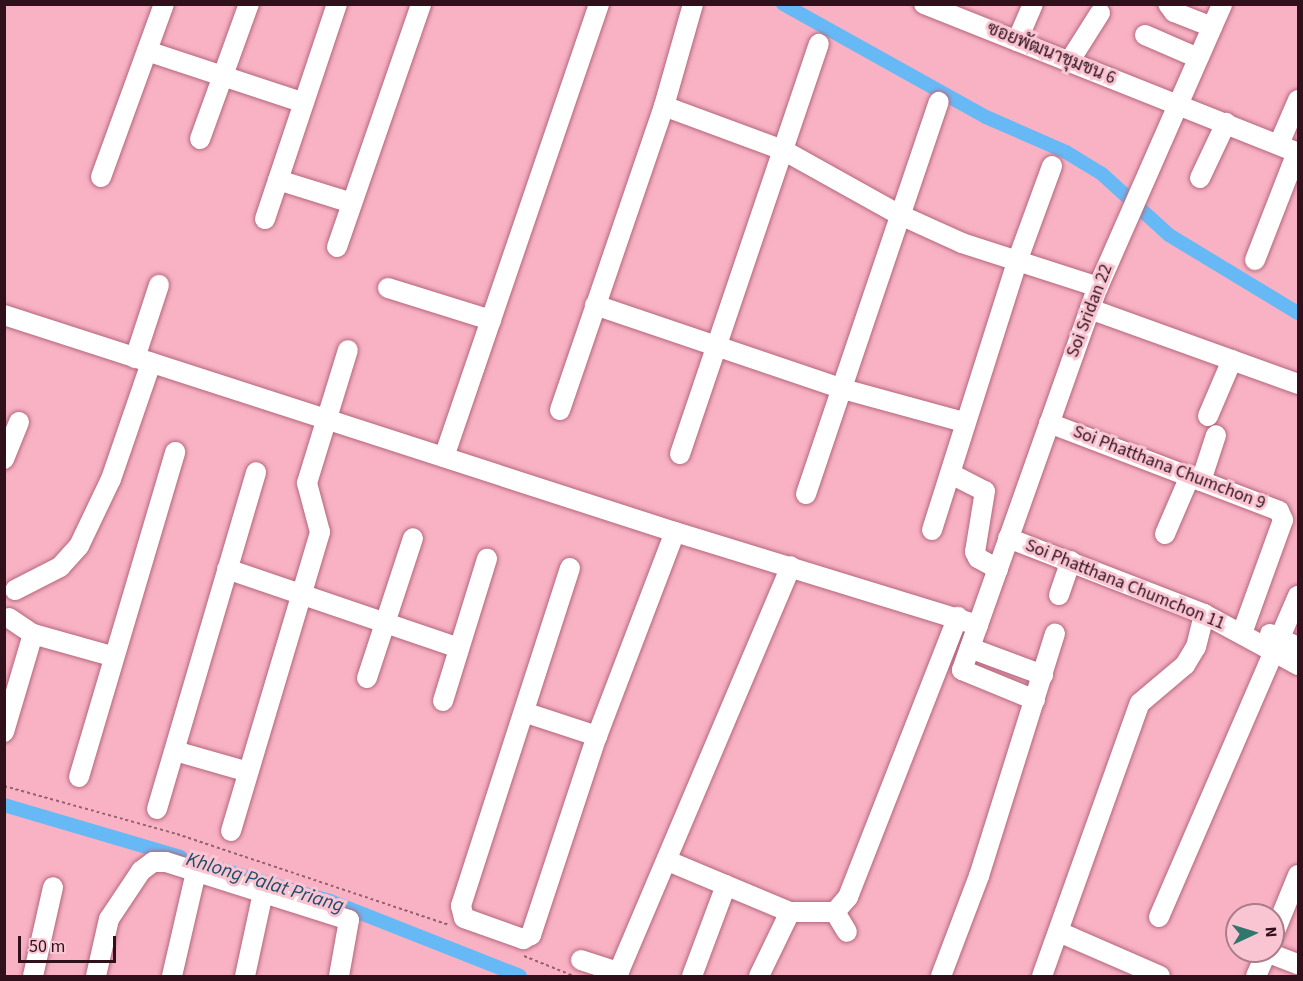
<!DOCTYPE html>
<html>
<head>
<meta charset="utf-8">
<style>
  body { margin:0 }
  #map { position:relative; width:1303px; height:981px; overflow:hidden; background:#f8b2c4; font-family:"Source Sans 3",Sarabun,sans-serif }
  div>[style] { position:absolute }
  .canal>* { height:14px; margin:-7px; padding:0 7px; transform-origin:7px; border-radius:7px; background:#67b9f6 }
  .path>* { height:2px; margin-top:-1px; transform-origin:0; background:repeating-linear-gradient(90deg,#93616f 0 3px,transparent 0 6px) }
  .roads { filter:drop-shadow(0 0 2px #b5667c) drop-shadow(0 0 2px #b5667c) }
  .minor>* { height:20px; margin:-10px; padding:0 10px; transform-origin:10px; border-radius:10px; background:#fff }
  span { translate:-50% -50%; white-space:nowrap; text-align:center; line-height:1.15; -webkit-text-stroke:6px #fac5d2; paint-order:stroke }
  .street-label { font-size:18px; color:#30111b }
  .water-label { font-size:20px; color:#204c6b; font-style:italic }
  .frame { position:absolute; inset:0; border:6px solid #30111b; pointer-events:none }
  .north { position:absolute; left:1225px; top:903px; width:60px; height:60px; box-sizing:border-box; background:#fac5d2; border:2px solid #a97d89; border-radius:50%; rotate:86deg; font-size:16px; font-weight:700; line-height:24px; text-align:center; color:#30111b }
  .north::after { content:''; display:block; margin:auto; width:21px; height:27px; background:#30766c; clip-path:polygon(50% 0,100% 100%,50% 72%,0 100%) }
  .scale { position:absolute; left:18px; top:936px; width:98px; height:27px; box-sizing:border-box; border:3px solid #30111b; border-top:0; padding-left:8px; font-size:18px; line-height:21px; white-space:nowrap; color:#30111b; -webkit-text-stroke:4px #fac5d2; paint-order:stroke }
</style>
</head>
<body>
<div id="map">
  <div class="canal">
    <i style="left:783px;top:4px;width:232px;rotate:29.1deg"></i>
    <i style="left:986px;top:117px;width:87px;rotate:23.6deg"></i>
    <i style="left:1066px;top:152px;width:42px;rotate:31.4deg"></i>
    <i style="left:1102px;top:174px;width:91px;rotate:42.3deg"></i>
    <i style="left:1169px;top:235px;width:151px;rotate:31.2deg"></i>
    <i style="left:4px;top:805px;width:184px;rotate:16.4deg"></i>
    <i style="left:199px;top:863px;width:136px;rotate:16.2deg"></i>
    <i style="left:330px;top:901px;width:204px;rotate:21.5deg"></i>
  </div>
  <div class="path">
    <i style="left:4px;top:786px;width:180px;rotate:15.5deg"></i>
    <i style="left:177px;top:834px;width:287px;rotate:18.5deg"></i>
    <i style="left:524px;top:956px;width:54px;rotate:21.8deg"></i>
  </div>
  <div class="roads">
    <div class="minor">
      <i style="left:924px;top:4px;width:403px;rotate:21.7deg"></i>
      <i style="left:1168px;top:4px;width:10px;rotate:53deg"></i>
      <i style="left:1174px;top:12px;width:41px;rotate:21.5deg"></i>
      <i style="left:1145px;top:35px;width:58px;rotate:23.5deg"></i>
      <i style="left:1017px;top:41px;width:40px;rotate:-66.6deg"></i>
      <i style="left:147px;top:51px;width:165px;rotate:18.3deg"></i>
      <i style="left:1069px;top:62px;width:58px;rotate:-57.7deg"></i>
      <i style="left:664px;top:106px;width:127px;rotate:20.3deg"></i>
      <i style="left:783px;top:150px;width:132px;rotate:29.1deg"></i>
      <i style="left:898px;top:214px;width:70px;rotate:24.4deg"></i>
      <i style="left:962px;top:243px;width:143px;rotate:17.9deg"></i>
      <i style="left:200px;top:139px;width:144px;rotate:-70.1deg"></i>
      <i style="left:1279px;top:144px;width:48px;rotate:-66.6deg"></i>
      <i style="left:101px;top:177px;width:184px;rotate:-70deg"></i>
      <i style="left:1200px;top:178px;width:61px;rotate:-64.7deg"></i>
      <i style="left:278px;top:180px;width:77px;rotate:17.3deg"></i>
      <i style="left:265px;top:219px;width:227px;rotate:-71.5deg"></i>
      <i style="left:337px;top:247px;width:257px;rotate:-70.9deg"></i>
      <i style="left:1255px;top:260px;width:116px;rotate:-68.7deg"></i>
      <i style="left:388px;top:288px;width:108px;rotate:17.3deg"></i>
      <i style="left:595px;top:305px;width:262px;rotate:18.7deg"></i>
      <i style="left:843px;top:389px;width:125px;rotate:15.3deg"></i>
      <i style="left:1090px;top:309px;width:221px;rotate:19.8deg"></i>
      <i style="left:4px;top:315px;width:705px;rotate:17.92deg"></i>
      <i style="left:675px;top:532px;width:317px;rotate:17.1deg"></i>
      <i style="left:135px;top:358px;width:77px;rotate:-71.8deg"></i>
      <i style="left:560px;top:410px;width:321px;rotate:-71.1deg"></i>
      <i style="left:664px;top:106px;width:106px;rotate:-74.1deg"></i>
      <i style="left:1208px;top:416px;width:61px;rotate:-66.8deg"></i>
      <i style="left:1049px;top:423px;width:246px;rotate:20.9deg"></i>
      <i style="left:1279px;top:511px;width:10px;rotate:66deg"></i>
      <i style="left:1283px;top:520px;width:120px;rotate:109.9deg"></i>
      <i style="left:680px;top:454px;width:433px;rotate:-71.3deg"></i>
      <i style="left:444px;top:457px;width:479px;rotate:-71.1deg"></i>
      <i style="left:4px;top:459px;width:40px;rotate:-68deg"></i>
      <i style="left:957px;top:477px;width:31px;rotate:27deg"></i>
      <i style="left:985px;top:491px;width:62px;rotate:99.3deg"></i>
      <i style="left:975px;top:552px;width:7px;rotate:63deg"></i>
      <i style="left:978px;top:558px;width:23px;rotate:29deg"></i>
      <i style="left:1201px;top:481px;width:48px;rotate:-71.9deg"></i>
      <i style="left:806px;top:494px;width:414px;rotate:-71.3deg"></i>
      <i style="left:932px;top:530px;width:284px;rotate:-72.4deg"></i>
      <i style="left:1018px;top:259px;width:99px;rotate:-69.9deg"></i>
      <i style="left:1165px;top:534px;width:63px;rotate:-66.7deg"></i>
      <i style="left:1008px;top:538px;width:210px;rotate:21.2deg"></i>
      <i style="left:1204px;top:614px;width:107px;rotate:28.5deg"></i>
      <i style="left:570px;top:568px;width:355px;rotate:107.9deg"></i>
      <i style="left:461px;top:906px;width:12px;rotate:76deg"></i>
      <i style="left:464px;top:918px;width:63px;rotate:19.6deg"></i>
      <i style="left:523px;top:939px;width:9px;rotate:-27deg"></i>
      <i style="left:531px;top:935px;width:210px;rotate:-71.7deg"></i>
      <i style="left:597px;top:736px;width:218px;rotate:-69.1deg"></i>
      <i style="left:227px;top:569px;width:245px;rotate:18.8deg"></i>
      <i style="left:15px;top:590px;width:51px;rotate:-27.1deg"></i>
      <i style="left:60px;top:567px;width:28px;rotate:-48deg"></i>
      <i style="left:79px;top:546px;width:74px;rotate:-64.5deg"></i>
      <i style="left:111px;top:479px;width:123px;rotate:-71deg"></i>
      <i style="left:1059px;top:595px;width:36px;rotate:-71deg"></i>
      <i style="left:9px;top:618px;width:29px;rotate:34deg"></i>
      <i style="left:33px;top:634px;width:82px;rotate:15.6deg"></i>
      <i style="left:1270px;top:634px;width:31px;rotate:25deg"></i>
      <i style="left:970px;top:648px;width:78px;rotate:20.3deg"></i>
      <i style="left:367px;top:678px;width:147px;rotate:-71.8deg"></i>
      <i style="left:1035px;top:700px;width:79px;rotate:-157.7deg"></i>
      <i style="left:962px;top:670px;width:406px;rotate:-70.5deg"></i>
      <i style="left:1098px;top:287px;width:309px;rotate:-66.3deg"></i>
      <i style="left:443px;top:701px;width:149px;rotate:-72.8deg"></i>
      <i style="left:524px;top:712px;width:77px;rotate:18.2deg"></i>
      <i style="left:4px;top:732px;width:102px;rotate:-73.5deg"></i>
      <i style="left:175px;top:751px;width:76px;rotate:16deg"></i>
      <i style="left:79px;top:777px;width:339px;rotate:-73.5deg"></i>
      <i style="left:157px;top:809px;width:351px;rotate:-73.6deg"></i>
      <i style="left:231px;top:831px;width:312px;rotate:-73.4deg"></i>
      <i style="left:320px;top:532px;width:51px;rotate:-104.9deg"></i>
      <i style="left:307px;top:483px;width:139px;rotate:-72.9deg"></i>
      <i style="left:668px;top:861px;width:132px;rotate:22.7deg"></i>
      <i style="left:835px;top:912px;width:23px;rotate:59deg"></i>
      <i style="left:1159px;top:917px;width:350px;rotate:-66.6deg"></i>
      <i style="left:1059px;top:932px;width:110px;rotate:23.5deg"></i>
      <i style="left:1273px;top:936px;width:66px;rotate:-67.7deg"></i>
      <i style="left:1266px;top:952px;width:34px;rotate:21deg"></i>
      <i style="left:581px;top:960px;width:40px;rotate:18deg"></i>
      <i style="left:33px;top:976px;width:91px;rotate:-77.3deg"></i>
      <i style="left:96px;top:976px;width:58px;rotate:-77.2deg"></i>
      <i style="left:109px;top:919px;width:58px;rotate:-56.3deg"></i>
      <i style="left:141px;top:871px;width:15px;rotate:-37deg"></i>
      <i style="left:153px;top:862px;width:13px"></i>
      <i style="left:166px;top:862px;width:192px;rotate:17.6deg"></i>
      <i style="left:349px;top:920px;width:57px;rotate:100.1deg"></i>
      <i style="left:172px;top:976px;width:107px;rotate:-77deg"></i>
      <i style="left:245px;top:976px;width:85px;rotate:-77.8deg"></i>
      <i style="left:617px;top:976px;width:445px;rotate:-67deg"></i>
      <i style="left:692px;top:976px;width:97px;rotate:-69.5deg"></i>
      <i style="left:759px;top:976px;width:71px;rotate:-64.2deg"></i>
      <i style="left:790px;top:912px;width:45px"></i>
      <i style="left:835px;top:912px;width:20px;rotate:-49deg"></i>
      <i style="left:848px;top:897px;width:301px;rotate:-68.6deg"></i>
      <i style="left:941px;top:976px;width:107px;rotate:-69.2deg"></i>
      <i style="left:979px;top:876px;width:254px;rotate:-72.6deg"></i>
      <i style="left:1042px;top:976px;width:290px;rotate:-70.3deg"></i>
      <i style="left:1140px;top:703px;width:59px;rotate:-40.2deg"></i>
      <i style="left:1185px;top:665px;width:21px;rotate:-59deg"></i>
      <i style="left:1196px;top:647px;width:34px;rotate:-76deg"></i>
      <i style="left:1256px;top:976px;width:27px;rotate:-66deg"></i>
    </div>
  </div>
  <div class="street-label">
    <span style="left:1051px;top:54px;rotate:22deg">ซอยพัฒนาชุมชน 6</span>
    <span style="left:1090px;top:311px;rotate:-69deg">Soi Sridan 22</span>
    <span style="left:1169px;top:468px;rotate:21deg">Soi Phatthana Chumchon 9</span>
    <span style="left:1125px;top:585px;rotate:22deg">Soi Phatthana Chumchon 11</span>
  </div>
  <div class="water-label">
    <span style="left:265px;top:883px;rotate:17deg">Khlong Palat Priang</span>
  </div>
  <div class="frame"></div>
  <div class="north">N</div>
  <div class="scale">50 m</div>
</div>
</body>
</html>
